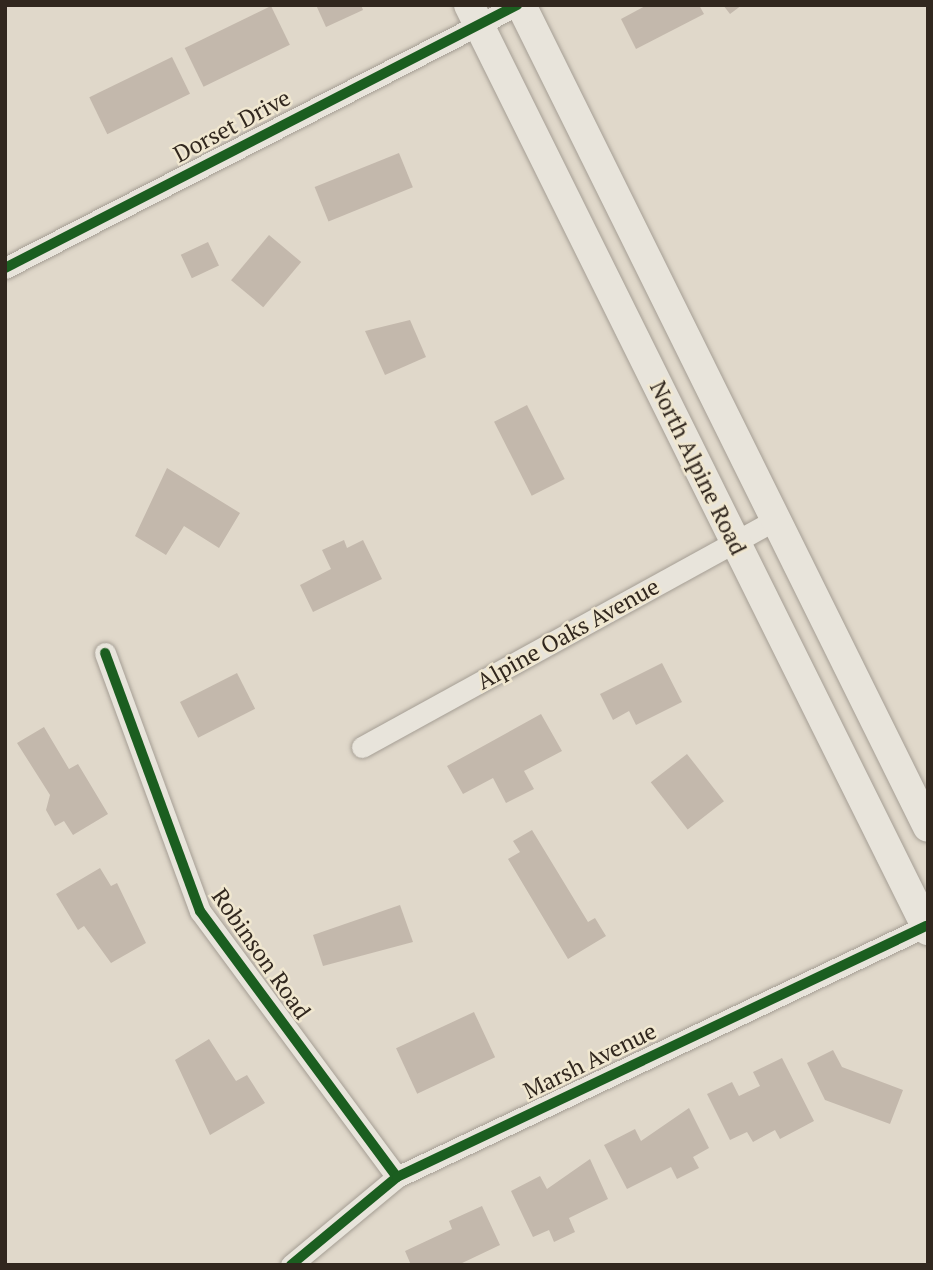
<!DOCTYPE html>
<html>
<head>
<meta charset="utf-8">
<style>
  body { margin:0 }
  #map { position:relative; width:933px; height:1270px; overflow:hidden; background:#e0d8ca; font-family:"PT Serif",serif }
  div>[style] { position:absolute }
  .building>* { inset:0; background:#c3b8ac; transform-origin:0 0 }
  .roads { filter:drop-shadow(0 0 2px #a59e94) drop-shadow(0 0 2px #a59e94) }
  .street>* { height:21px; margin:-10.5px; padding:0 10.5px; transform-origin:10.5px; border-radius:10.5px; background:#e8e4db }
  .secondary>* { height:30px; margin:-15px; padding:0 15px; transform-origin:15px; border-radius:15px; background:#e8e4db }
  .cycleway>* { height:10px; margin:-5px; padding:0 5px; transform-origin:5px; border-radius:5px; background:#1b5e20 }
  span { translate:-50% -50%; white-space:nowrap; text-align:center; line-height:1.15; -webkit-text-stroke:5px #f0e7d0; paint-order:stroke }
  .street-label { font-size:23px; color:#31271e }
  .frame { position:absolute; inset:0; border:7px solid #31271e; pointer-events:none }
</style>
</head>
<body>
<div id="map">
  <div class="building">
    <i style="clip-path:polygon(316px 5px,361px 5px,363px 10px,326px 27px)"></i>
    <i style="clip-path:polygon(647px 5px,699px 5px,704px 14px,636px 49px,621px 19px)"></i>
    <i style="clip-path:polygon(723px 5px,742px 5px,730px 14px)"></i>
    <i style="left:271px;top:6px;width:43px;height:96px;rotate:64deg"></i>
    <i style="left:172px;top:57px;width:41px;height:92px;rotate:64deg"></i>
    <i style="left:399px;top:153px;width:37px;height:91px;rotate:68deg"></i>
    <i style="left:269px;top:235px;width:42px;height:59px;rotate:40deg"></i>
    <i style="left:208px;top:242px;width:26px;height:30px;rotate:65deg"></i>
    <i style="clip-path:polygon(410px 320px,426px 357px,385px 375px,365px 331px)"></i>
    <i style="left:527px;top:405px;width:83px;height:37px;rotate:63deg"></i>
    <i style="clip-path:polygon(167px 468px,240px 513px,219px 548px,184px 526px,166px 555px,135px 536px)"></i>
    <i style="clip-path:polygon(344px 540px,347px 548px,363px 540px,382px 579px,313px 612px,300px 585px,331px 569px,322px 550px)"></i>
    <i style="clip-path:polygon(662px 663px,682px 702px,636px 725px,629px 711px,613px 720px,600px 694px)"></i>
    <i style="left:237px;top:673px;width:40px;height:64px;rotate:63deg"></i>
    <i style="clip-path:polygon(541px 714px,562px 751px,524px 771px,534px 789px,506px 803px,493px 778px,463px 794px,447px 766px)"></i>
    <i style="clip-path:polygon(44px 727px,69px 769px,78px 764px,108px 814px,73px 835px,64px 821px,55px 826px,46px 810px,50px 795px,17px 743px)"></i>
    <i style="left:687px;top:754px;width:60px;height:46px;rotate:52deg"></i>
    <i style="clip-path:polygon(532px 830px,588px 922px,595px 918px,606px 936px,568px 959px,508px 859px,520px 852px,513px 841px)"></i>
    <i style="clip-path:polygon(100px 868px,111px 886px,117px 883px,146px 943px,111px 963px,84px 926px,78px 930px,56px 894px)"></i>
    <i style="clip-path:polygon(400px 905px,413px 942px,323px 966px,313px 935px)"></i>
    <i style="left:474px;top:1012px;width:50px;height:86px;rotate:65deg"></i>
    <i style="clip-path:polygon(209px 1039px,236px 1081px,247px 1075px,265px 1103px,210px 1135px,175px 1060px)"></i>
    <i style="clip-path:polygon(833px 1050px,842px 1067px,903px 1090px,890px 1124px,825px 1100px,807px 1063px)"></i>
    <i style="clip-path:polygon(782px 1058px,814px 1121px,780px 1139px,775px 1130px,753px 1142px,747px 1132px,730px 1140px,707px 1094px,732px 1082px,739px 1096px,760px 1086px,753px 1072px)"></i>
    <i style="clip-path:polygon(689px 1108px,709px 1148px,693px 1157px,699px 1168px,677px 1179px,671px 1167px,627px 1189px,604px 1145px,635px 1129px,641px 1141px)"></i>
    <i style="clip-path:polygon(590px 1159px,608px 1199px,569px 1218px,575px 1232px,554px 1242px,549px 1230px,533px 1237px,511px 1191px,540px 1176px,547px 1189px)"></i>
    <i style="clip-path:polygon(482px 1206px,500px 1245px,458px 1265px,411px 1265px,405px 1251px,452px 1229px,449px 1221px)"></i>
  </div>
  <div class="roads">
    <div class="street">
      <i style="left:5px;top:268px;width:576px;rotate:-27.19deg"></i>
      <i style="left:105px;top:653px;width:275px;rotate:69.8deg"></i>
      <i style="left:200px;top:911px;width:331px;rotate:53.5deg"></i>
      <i style="left:362px;top:747px;width:471px;rotate:-28.8deg"></i>
      <i style="left:291px;top:1265px;width:138px;rotate:-39.7deg"></i>
      <i style="left:397px;top:1177px;width:586px;rotate:-25.38deg"></i>
    </div>
    <div class="secondary">
      <i style="left:469px;top:5px;width:1033px;rotate:63.61deg"></i>
      <i style="left:521px;top:5px;width:917px;rotate:63.66deg"></i>
    </div>
  </div>
  <div class="cycleway">
    <i style="left:5px;top:268px;width:576px;rotate:-27.19deg"></i>
    <i style="left:105px;top:653px;width:275px;rotate:69.8deg"></i>
    <i style="left:200px;top:911px;width:331px;rotate:53.5deg"></i>
    <i style="left:291px;top:1265px;width:138px;rotate:-39.7deg"></i>
    <i style="left:397px;top:1177px;width:586px;rotate:-25.38deg"></i>
  </div>
  <div class="street-label">
    <span style="left:232px;top:126px;rotate:-28deg">Dorset Drive</span>
    <span style="left:698px;top:468px;rotate:64deg">North Alpine Road</span>
    <span style="left:568px;top:634px;rotate:-29deg">Alpine Oaks Avenue</span>
    <span style="left:261px;top:954px;rotate:55deg">Robinson Road</span>
    <span style="left:590px;top:1061px;rotate:-26deg">Marsh Avenue</span>
  </div>
  <div class="frame"></div>
</div>
</body>
</html>
